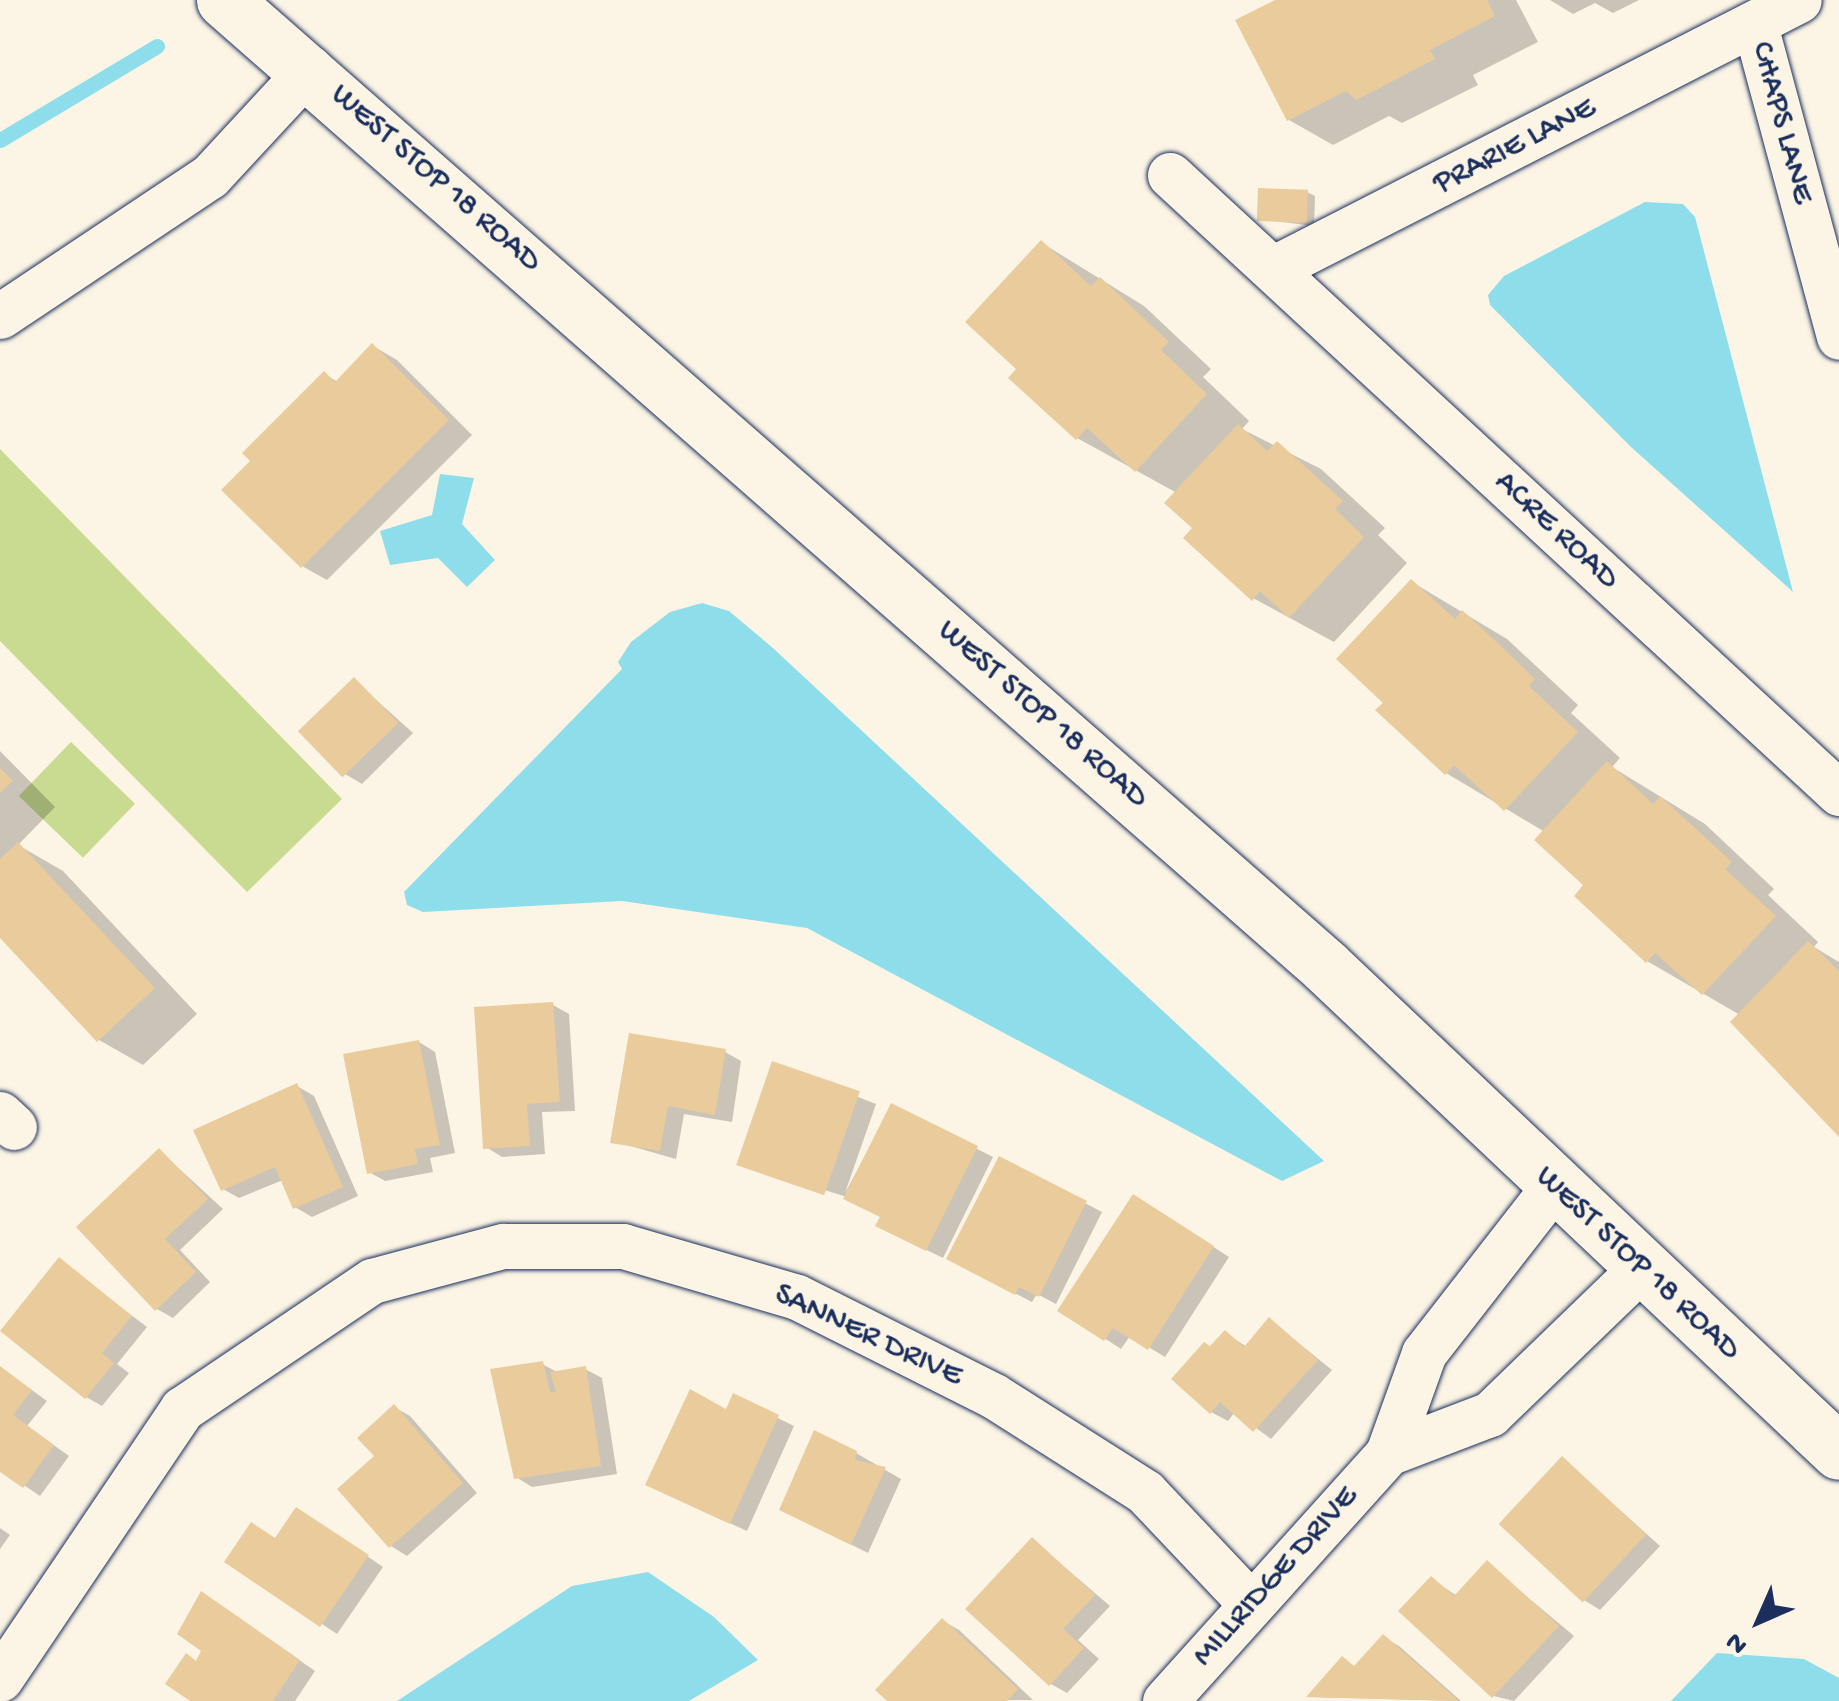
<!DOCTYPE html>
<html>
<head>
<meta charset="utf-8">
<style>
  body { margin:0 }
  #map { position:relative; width:1839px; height:1701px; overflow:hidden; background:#fcf5e5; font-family:"Gochi Hand",sans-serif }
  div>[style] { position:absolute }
  .green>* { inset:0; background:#c8db90; transform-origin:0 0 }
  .water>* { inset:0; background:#8eddeb }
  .shadow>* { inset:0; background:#0003 }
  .stream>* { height:15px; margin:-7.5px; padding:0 7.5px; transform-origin:7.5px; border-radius:7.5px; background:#8eddeb }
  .building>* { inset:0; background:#eacb9c; transform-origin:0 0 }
  .roads { filter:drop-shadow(0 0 2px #1b2f5e) drop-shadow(0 0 2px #1b2f5e) }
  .minor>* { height:45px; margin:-22.5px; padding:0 22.5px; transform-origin:22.5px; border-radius:22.5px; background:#fcf5e5 }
  .tertiary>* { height:55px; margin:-27.5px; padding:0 27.5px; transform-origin:27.5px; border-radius:27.5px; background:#fcf5e5 }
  span { translate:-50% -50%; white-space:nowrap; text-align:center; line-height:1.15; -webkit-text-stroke:10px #fcf5e5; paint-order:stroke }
  .street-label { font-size:32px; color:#1b2f5e }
  .north { position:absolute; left:1709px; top:1571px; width:100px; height:100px; -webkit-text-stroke:8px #fcf5e5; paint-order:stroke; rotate:225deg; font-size:28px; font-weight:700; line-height:40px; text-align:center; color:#1b2f5e }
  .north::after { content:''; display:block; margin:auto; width:35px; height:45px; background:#1b2f5e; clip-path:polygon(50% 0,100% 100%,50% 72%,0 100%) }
</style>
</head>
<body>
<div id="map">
  <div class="green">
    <i style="clip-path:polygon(0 449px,342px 799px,247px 892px,0 641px)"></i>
    <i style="left:71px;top:742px;width:89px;height:75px;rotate:44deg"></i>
  </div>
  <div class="water">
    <i style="clip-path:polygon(1645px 202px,1683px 204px,1695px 217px,1793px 592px,1631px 447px,1490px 305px,1488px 295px,1504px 276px)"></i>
    <i style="clip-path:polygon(440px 474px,474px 478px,462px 524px,495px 560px,467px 587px,438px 558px,390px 565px,380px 531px,432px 515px)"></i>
    <i style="clip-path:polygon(702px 603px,729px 611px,774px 649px,1324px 1161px,1282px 1181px,807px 928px,622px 901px,423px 912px,407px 905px,404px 892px,622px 669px,618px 662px,631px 642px,670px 612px)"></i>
    <i style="clip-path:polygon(648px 1572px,714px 1617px,758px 1660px,689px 1701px,397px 1701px,572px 1586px)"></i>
    <i style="clip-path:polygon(1717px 1653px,1804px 1659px,1839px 1678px,1839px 1701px,1671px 1701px)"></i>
  </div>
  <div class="shadow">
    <i style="clip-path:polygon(1280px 0,1516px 0,1538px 42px,1473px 75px,1478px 85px,1402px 123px,1389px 116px,1333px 145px,1289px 120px)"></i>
    <i style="clip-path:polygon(1550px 0,1639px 0,1613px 13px,1595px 3px,1573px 14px)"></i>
    <i style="clip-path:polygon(1307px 192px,1315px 196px,1314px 226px,1259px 219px)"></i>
    <i style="clip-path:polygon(1042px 243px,1144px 306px,1211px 369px,1203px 377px,1249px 421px,1242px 429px,1321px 469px,1385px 528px,1378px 535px,1407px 563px,1334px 642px,1253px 598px,1195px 528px,1177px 493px,1077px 438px,1020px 368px)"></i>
    <i style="clip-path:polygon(373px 346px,397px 360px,472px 435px,327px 580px,302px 566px,254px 461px,324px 374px,338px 382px)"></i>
    <i style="clip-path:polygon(1412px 582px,1507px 639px,1578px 705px,1571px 713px,1620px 758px,1612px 767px,1705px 824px,1774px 889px,1768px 895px,1818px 942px,1814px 947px,1839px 962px,1839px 1134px,1740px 1015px,1647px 961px,1545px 832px,1446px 773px,1386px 703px)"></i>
    <i style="clip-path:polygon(354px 680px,413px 733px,362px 784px,345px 774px)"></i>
    <i style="clip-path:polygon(0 751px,55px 807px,18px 845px,63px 871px,197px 1014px,143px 1065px,99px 1040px,0 934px)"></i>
    <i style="clip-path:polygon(553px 1005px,569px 1014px,575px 1111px,542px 1112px,545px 1154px,502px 1157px,486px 1147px)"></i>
    <i style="clip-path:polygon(419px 1042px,435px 1052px,455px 1153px,430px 1158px,433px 1172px,385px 1181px,369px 1172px)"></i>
    <i style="clip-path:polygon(725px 1052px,741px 1061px,732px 1122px,684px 1114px,676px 1159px,613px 1141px)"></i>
    <i style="clip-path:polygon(774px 1064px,876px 1104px,845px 1193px,892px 1106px,993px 1157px,943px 1258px,894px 1234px,882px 1217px,847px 1197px,740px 1164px)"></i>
    <i style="clip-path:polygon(297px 1086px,314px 1096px,358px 1196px,312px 1217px,295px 1207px,283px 1180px,239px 1198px,223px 1189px)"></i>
    <i style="clip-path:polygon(160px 1151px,223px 1209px,180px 1250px,210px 1282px,173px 1318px,157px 1309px)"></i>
    <i style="clip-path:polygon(1000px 1159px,1102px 1212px,1056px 1304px,1037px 1294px,1032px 1302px,966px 1268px)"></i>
    <i style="clip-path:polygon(1150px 1206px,1229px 1257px,1165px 1357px,1130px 1336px,1121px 1349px,1061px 1310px)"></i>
    <i style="clip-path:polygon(60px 1261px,147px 1327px,117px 1364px,129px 1373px,102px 1406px,86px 1397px)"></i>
    <i style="clip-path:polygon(1270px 1320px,1332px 1370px,1271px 1439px,1235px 1412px,1228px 1421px,1211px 1412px,1210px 1348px,1225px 1333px,1247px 1347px)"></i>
    <i style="clip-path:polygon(542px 1364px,559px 1373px,585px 1369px,602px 1378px,617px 1474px,532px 1487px,516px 1477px)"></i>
    <i style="clip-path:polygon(0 1367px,47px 1401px,27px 1426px,69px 1456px,40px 1496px,0 1469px)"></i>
    <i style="clip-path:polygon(735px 1397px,794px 1426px,747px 1531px,664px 1493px)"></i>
    <i style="clip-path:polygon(394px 1407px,410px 1416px,477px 1493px,407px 1556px,391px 1546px,377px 1456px)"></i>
    <i style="clip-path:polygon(856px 1453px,901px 1479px,868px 1553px,798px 1518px)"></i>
    <i style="clip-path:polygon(1563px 1459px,1660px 1546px,1600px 1610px,1584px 1600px)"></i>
    <i style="clip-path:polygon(313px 1519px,383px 1567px,337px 1634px,227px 1561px)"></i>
    <i style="clip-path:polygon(0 1528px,10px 1535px,0 1549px)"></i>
    <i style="clip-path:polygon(1033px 1540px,1110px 1606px,1078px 1640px,1099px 1659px,1067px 1693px,1051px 1684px)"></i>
    <i style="clip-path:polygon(1488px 1564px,1574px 1636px,1514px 1701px,1494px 1696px,1402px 1611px,1432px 1579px,1457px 1596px)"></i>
    <i style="clip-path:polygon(218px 1604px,315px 1671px,295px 1701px,194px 1701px,198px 1663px)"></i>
    <i style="clip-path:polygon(943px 1621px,959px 1630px,1033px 1700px,891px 1701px)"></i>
    <i style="clip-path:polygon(1383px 1637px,1399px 1646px,1461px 1701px,1310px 1697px,1342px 1659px,1356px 1667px)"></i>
  </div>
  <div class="stream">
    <i style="left:0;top:140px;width:183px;rotate:-30.9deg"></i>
  </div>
  <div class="building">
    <i style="clip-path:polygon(1275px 0,1487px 0,1495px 16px,1430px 50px,1435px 59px,1395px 80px,1356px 100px,1346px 91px,1287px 121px,1235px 20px)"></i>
    <i style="left:1258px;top:188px;width:50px;height:33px;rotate:2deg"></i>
    <i style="clip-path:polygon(1041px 240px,1091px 286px,1100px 277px,1169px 342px,1161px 350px,1207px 394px,1135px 472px,1087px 428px,1076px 440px,1008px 378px,1016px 369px,965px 322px)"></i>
    <i style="clip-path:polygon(372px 343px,449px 420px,301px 568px,221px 490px,250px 461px,242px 453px,324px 371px,335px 382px)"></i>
    <i style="clip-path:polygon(1238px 424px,1267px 451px,1277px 441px,1343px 501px,1335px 509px,1364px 537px,1289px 618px,1260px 591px,1252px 601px,1183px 538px,1192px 528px,1164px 503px)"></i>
    <i style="clip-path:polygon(1411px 579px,1455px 619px,1462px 610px,1503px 648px,1535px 679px,1529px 686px,1578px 732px,1504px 811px,1454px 765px,1445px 775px,1375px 710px,1383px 703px,1336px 659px)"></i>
    <i style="left:354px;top:677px;width:64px;height:78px;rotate:46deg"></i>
    <i style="clip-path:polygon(1607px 761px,1653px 804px,1660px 796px,1732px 862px,1725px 869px,1776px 916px,1702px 995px,1655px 953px,1646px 963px,1574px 896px,1583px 885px,1534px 840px)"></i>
    <i style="clip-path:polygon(0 768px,13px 781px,0 793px)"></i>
    <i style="clip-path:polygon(18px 842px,155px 988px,97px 1042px,0 938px,0 859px)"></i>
    <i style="clip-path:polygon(1808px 941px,1839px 971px,1839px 1137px,1730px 1022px)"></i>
    <i style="clip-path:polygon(553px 1002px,560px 1102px,527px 1104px,530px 1146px,483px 1149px,474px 1007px)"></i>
    <i style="clip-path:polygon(629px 1033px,726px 1049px,715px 1115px,668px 1106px,660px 1151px,610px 1143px)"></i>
    <i style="clip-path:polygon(419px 1040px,440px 1145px,415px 1149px,418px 1164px,367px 1174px,343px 1054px)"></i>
    <i style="left:772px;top:1061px;width:93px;height:110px;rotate:19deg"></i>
    <i style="clip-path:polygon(297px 1083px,343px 1187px,293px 1209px,275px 1167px,221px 1191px,193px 1130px)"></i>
    <i style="clip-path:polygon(891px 1103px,978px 1146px,926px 1251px,875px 1226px,880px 1217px,843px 1199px)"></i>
    <i style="clip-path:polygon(159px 1148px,208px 1199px,165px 1239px,196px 1272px,155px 1311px,76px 1227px)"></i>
    <i style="clip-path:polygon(999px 1156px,1087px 1201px,1039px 1297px,1019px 1287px,1015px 1295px,946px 1259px)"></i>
    <i style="clip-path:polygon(1133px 1194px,1214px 1246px,1148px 1350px,1113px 1328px,1104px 1341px,1057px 1311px)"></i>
    <i style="clip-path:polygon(59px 1257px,132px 1316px,102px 1353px,114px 1363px,85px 1399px,0 1331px)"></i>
    <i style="clip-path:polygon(1269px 1317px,1318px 1360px,1253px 1432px,1220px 1402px,1210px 1414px,1171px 1379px,1204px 1342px,1210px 1346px,1225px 1330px,1244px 1347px)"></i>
    <i style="clip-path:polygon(543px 1361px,550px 1392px,556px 1392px,550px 1372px,586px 1366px,601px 1466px,514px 1479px,490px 1369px)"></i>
    <i style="clip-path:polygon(0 1366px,32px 1390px,13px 1415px,54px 1445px,23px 1488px,0 1472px)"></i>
    <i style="clip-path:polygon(690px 1389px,726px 1409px,733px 1393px,779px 1415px,730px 1524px,645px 1485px)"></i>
    <i style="clip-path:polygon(394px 1404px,463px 1483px,389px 1548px,337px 1489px,374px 1456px,357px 1438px)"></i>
    <i style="clip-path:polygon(814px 1430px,857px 1451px,855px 1460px,886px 1467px,851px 1545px,779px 1510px)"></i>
    <i style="left:1562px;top:1456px;width:115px;height:93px;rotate:43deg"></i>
    <i style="clip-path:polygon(296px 1507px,369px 1555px,320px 1627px,224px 1562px,251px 1522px,275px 1538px)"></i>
    <i style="clip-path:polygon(1032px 1537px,1095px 1595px,1063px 1629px,1084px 1648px,1049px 1686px,965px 1609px)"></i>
    <i style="clip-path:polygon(1487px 1560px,1559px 1626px,1492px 1698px,1398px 1611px,1431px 1576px,1454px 1596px)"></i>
    <i style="clip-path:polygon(201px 1591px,300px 1660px,273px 1701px,190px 1701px,165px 1684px,186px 1653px,196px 1661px,201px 1651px,177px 1634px)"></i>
    <i style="clip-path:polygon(942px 1618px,1018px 1689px,1007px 1701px,887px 1701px,875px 1690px)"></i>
    <i style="clip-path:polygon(1383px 1634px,1459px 1701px,1306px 1697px,1342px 1656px,1354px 1666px)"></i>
  </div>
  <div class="roads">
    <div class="minor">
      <i style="left:1755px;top:25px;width:323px;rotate:74.9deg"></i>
      <i style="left:1170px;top:175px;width:911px;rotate:42.73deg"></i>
      <i style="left:1274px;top:268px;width:589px;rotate:-27.04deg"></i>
      <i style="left:0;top:316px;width:252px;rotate:-33.7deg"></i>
      <i style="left:210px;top:176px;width:147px;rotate:-47.2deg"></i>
      <i style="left:0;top:1114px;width:19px;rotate:43deg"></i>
      <i style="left:1388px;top:1453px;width:109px;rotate:-20.9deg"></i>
      <i style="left:1490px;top:1414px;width:210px;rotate:-44deg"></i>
      <i style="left:0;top:1679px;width:326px;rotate:-56deg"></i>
      <i style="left:182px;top:1409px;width:229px;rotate:-34deg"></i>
      <i style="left:372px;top:1281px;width:136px;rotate:-15deg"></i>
      <i style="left:503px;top:1246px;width:120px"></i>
      <i style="left:623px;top:1246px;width:181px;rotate:16.3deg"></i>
      <i style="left:797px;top:1297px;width:220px;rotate:26.7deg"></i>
      <i style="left:994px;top:1396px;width:179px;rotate:32.4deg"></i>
      <i style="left:1145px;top:1492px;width:154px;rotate:46.6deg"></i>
      <i style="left:1165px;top:1701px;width:334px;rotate:-48deg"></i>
      <i style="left:1388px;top:1453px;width:106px;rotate:-70.2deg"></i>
      <i style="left:1424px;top:1353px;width:212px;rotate:-52.1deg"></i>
    </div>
    <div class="tertiary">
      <i style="left:224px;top:0;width:1465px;rotate:41.26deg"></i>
      <i style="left:1325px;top:966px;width:707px;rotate:43.4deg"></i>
    </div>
  </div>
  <div class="street-label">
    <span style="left:1781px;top:123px;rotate:75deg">CHAPS LANE</span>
    <span style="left:1515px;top:147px;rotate:-27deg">PRARIE LANE</span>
    <span style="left:435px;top:179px;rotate:41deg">WEST STOP 18 ROAD</span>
    <span style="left:1556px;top:531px;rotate:43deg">ACRE ROAD</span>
    <span style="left:1042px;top:715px;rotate:41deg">WEST STOP 18 ROAD</span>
    <span style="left:1637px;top:1264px;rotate:43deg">WEST STOP 18 ROAD</span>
    <span style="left:868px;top:1336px;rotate:25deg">SANNER DRIVE</span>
    <span style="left:1276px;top:1577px;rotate:-48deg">MILLRIDGE DRIVE</span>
  </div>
  <div class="north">N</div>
</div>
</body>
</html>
